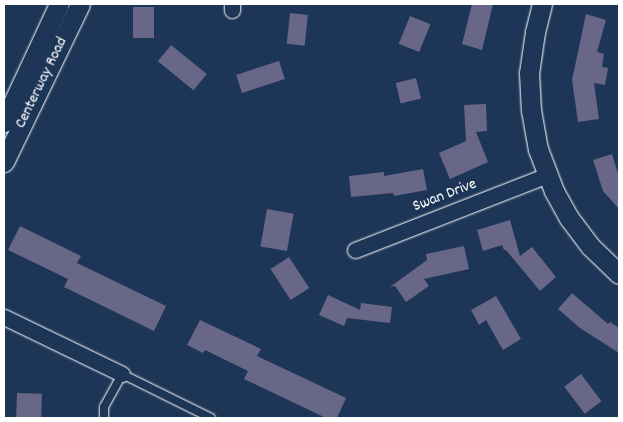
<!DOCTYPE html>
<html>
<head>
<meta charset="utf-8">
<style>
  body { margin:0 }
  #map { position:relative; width:623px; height:422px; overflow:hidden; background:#1d3557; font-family:Dekko,sans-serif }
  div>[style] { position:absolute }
  .building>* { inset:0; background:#696788; transform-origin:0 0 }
  .roads { filter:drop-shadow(0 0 1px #fff) drop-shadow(0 0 1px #fff) }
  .service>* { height:8px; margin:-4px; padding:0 4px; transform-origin:4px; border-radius:4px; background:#1d3557 }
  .minor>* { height:15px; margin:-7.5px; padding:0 7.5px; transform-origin:7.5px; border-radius:7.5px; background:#1d3557 }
  .tertiary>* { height:19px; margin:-9.5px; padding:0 9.5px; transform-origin:9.5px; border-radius:9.5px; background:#1d3557 }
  span { translate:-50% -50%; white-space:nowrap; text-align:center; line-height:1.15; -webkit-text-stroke:4px #1d3557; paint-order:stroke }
  .street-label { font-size:16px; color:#fff }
  .frame { position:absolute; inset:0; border:5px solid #fff; pointer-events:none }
</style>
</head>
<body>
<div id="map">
  <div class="building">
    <i style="clip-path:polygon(472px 4px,493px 4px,482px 50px,462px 44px)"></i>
    <i style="left:133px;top:7px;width:21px;height:31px"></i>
    <i style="left:290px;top:13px;width:18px;height:31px;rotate:6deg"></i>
    <i style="clip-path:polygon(586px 14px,606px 20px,597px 52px,604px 54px,602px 67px,608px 68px,605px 85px,594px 83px,599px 119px,578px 122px,572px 80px)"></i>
    <i style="left:410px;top:16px;width:22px;height:30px;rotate:22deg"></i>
    <i style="left:171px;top:45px;width:46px;height:21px;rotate:39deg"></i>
    <i style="left:279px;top:61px;width:19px;height:45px;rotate:72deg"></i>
    <i style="left:416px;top:78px;width:21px;height:21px;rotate:76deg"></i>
    <i style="clip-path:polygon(486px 104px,487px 131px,476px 132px,488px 162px,450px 179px,439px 153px,466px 141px,464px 105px)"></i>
    <i style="clip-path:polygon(612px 154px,619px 177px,619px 209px,603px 191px,593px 160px)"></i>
    <i style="clip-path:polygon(423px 169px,427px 190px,394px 196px,393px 193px,351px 197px,349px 176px,384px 172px,384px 176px)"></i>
    <i style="left:267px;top:209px;width:27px;height:38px;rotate:10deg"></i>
    <i style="clip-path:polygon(510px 220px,520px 256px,532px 247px,556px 277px,540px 291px,506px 250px,504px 250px,502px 245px,483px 251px,477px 230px)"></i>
    <i style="clip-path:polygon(20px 226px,81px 256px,77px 263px,166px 306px,154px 331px,64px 287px,68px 279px,8px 250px)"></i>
    <i style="clip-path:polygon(464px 246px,469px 269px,424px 279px,429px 286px,406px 302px,395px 286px,390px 287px,427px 260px,426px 254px)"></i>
    <i style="left:289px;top:257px;width:37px;height:22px;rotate:57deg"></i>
    <i style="clip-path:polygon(572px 293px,608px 324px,610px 322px,619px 328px,619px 353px,580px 328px,558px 309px)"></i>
    <i style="clip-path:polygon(328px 295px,360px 310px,361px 303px,392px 307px,390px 323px,347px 318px,344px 326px,319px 315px)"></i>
    <i style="clip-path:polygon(496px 296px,521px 339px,503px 350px,486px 320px,479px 325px,471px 310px)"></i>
    <i style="clip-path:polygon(200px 320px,261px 349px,257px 356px,346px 398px,337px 418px,326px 418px,244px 379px,248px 371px,205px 350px,203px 353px,187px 345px)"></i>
    <i style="left:581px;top:374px;width:34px;height:21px;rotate:53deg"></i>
    <i style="left:17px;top:393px;width:25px;height:25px;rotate:2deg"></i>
  </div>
  <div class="roads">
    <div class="service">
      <i style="left:104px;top:418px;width:11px;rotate:-90deg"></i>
      <i style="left:104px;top:407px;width:38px;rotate:-61deg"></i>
      <i style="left:122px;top:374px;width:99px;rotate:26.3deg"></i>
    </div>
    <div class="minor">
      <i style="left:232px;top:10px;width:6px;rotate:-90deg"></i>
      <i style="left:355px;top:250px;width:206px;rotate:-21.3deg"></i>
      <i style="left:4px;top:317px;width:131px;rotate:25.8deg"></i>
    </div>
    <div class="tertiary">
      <i style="left:542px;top:4px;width:29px;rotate:104deg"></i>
      <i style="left:535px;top:32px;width:41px;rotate:98.3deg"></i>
      <i style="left:529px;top:73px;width:37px;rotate:87deg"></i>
      <i style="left:531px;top:110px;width:40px;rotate:80deg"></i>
      <i style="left:538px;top:149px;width:45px;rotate:69.1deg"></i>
      <i style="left:554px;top:191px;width:31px;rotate:61deg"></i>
      <i style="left:569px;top:218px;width:35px;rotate:53deg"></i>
      <i style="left:590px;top:246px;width:40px;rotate:44deg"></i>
      <i style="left:4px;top:122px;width:130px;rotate:-65deg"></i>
      <i style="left:4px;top:162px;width:175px;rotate:-64.3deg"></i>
    </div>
  </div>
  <div class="street-label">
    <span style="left:42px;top:83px;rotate:-64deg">Centerway Road</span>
    <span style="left:445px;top:196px;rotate:-21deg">Swan Drive</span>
  </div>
  <div class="frame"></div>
</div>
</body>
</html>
